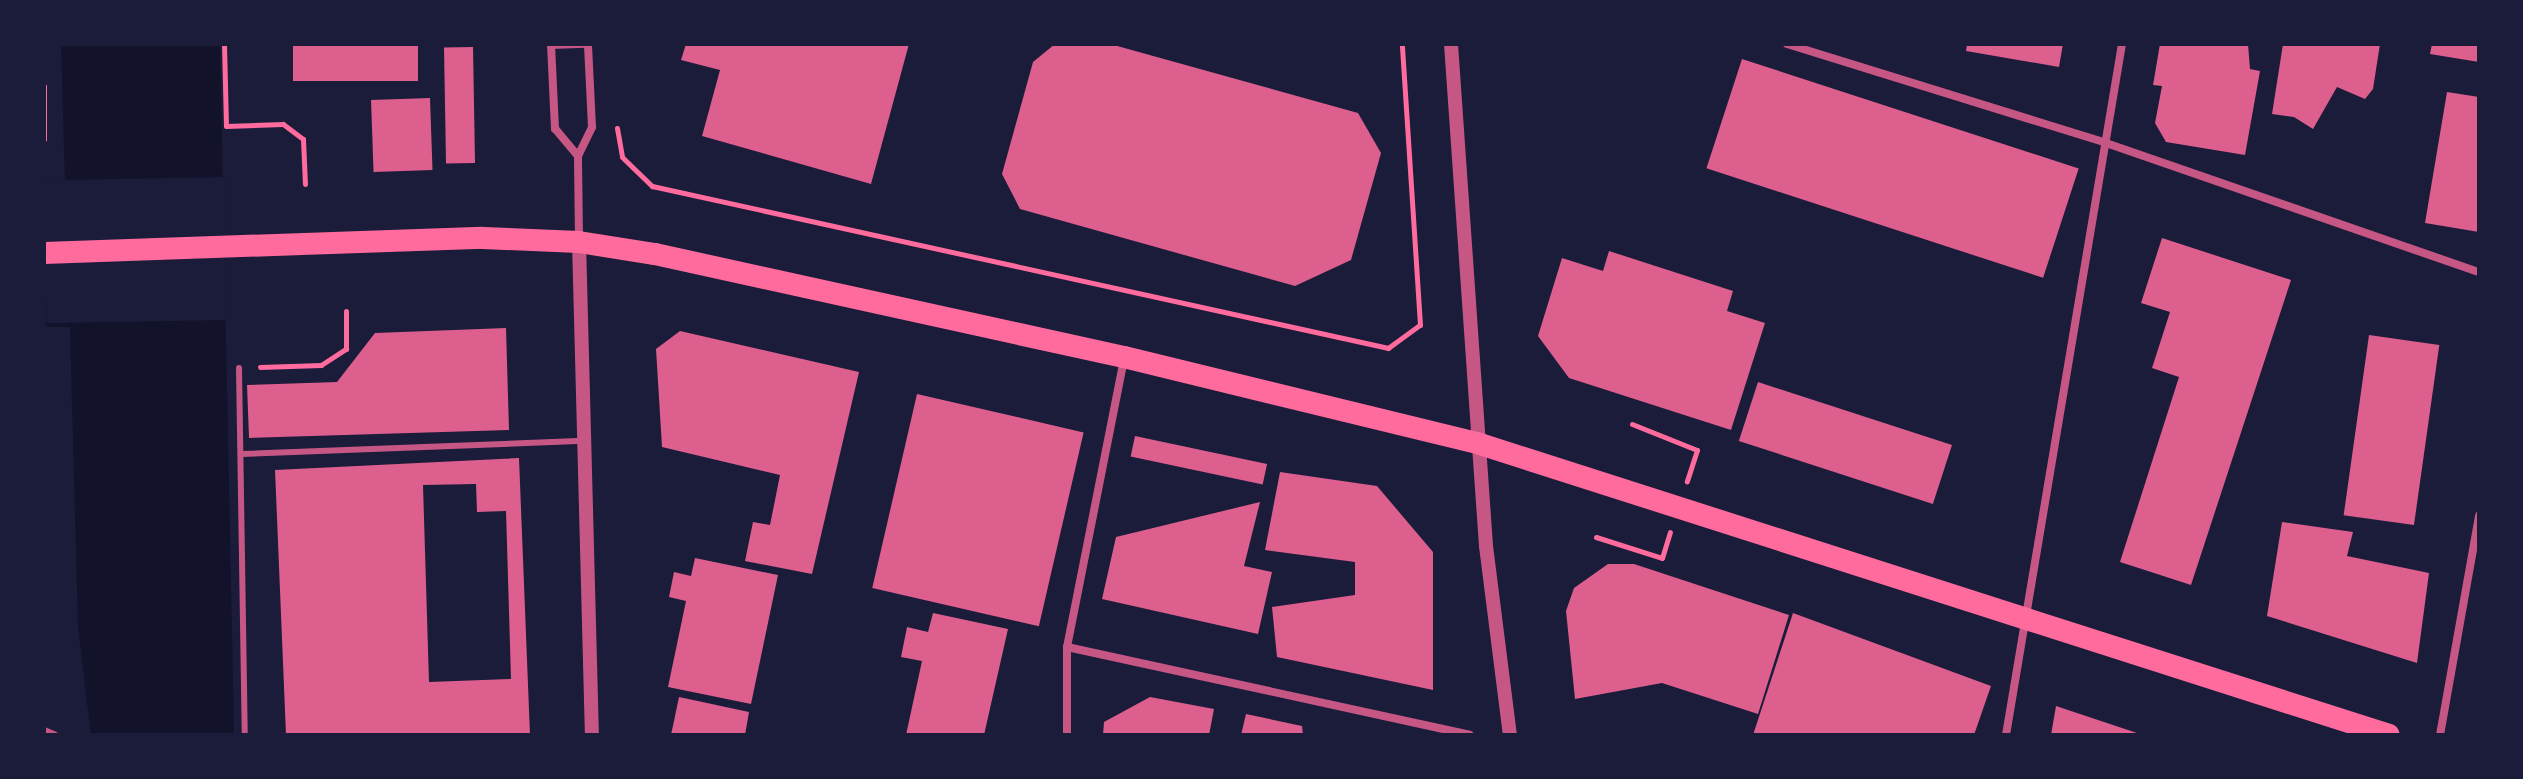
<!DOCTYPE html>
<html>
<head>
<meta charset="utf-8">
<style>
  body { margin:0 }
  #map { position:relative; width:2523px; height:779px; overflow:hidden; background:#1b1b3a; font-family:"Archivo Narrow",sans-serif }
  div>[style] { position:absolute }
  .water>* { inset:0; background:#12122b }
  .pier>* { inset:0; background:#1b1b3a; transform-origin:0 0 }
  .building>* { inset:0; background:#dd5f8e; transform-origin:0 0 }
  .path>* { height:5px; margin:-2.5px; padding:0 2.5px; transform-origin:2.5px; border-radius:2.5px; background:#ff6b9d }
  .service>* { height:6px; margin:-3px; padding:0 3px; transform-origin:3px; border-radius:3px; background:#c65784 }
  .minor>* { height:8px; margin:-4px; padding:0 4px; transform-origin:4px; border-radius:4px; background:#c65784 }
  .tertiary>* { height:14px; margin:-7px; padding:0 7px; transform-origin:7px; border-radius:7px; background:#c65784 }
  .trunk>* { height:22px; margin:-11px; padding:0 11px; transform-origin:11px; border-radius:11px; background:#ff6b9d }
  span { translate:-50% -50%; white-space:nowrap; text-align:center; line-height:1.15; -webkit-text-stroke:7px #1b1b3a; paint-order:stroke }
  .frame { position:absolute; inset:0; border:46px solid #1b1b3a; pointer-events:none }
</style>
</head>
<body>
<div id="map">
  <div class="water">
    <i style="clip-path:polygon(61px 44px,220px 44px,234px 735px,91px 735px,78px 627px,70px 327px,44px 327px,44px 182px,65px 181px)"></i>
  </div>
  <div class="pier">
    <i style="left:227px;top:177px;width:143px;height:183px;rotate:89deg"></i>
  </div>
  <div class="building">
    <i style="left:293px;top:44px;width:125px;height:37px"></i>
    <i style="clip-path:polygon(686px 44px,909px 44px,871px 184px,702px 136px,720px 70px,681px 60px)"></i>
    <i style="clip-path:polygon(1055px 44px,1110px 44px,1358px 113px,1381px 153px,1351px 260px,1295px 286px,1020px 209px,1002px 174px,1033px 62px)"></i>
    <i style="clip-path:polygon(1967px 44px,2063px 44px,2059px 67px,1966px 51px)"></i>
    <i style="clip-path:polygon(2160px 44px,2248px 44px,2250px 69px,2260px 71px,2245px 155px,2166px 142px,2155px 123px,2162px 86px,2153px 85px)"></i>
    <i style="clip-path:polygon(2283px 44px,2380px 44px,2373px 89px,2365px 99px,2337px 87px,2313px 129px,2294px 117px,2272px 114px)"></i>
    <i style="clip-path:polygon(2432px 44px,2479px 44px,2479px 62px,2430px 54px)"></i>
    <i style="left:473px;top:47px;width:116px;height:29px;rotate:89deg"></i>
    <i style="left:1742px;top:59px;width:354px;height:115px;rotate:18deg"></i>
    <i style="clip-path:polygon(2447px 92px,2479px 97px,2479px 232px,2425px 223px)"></i>
    <i style="left:430px;top:98px;width:72px;height:59px;rotate:88deg"></i>
    <i style="clip-path:polygon(2162px 238px,2291px 280px,2191px 585px,2120px 562px,2179px 377px,2152px 368px,2170px 312px,2141px 303px)"></i>
    <i style="clip-path:polygon(1609px 251px,1733px 291px,1727px 311px,1765px 323px,1731px 430px,1569px 378px,1538px 336px,1562px 258px,1603px 271px)"></i>
    <i style="clip-path:polygon(506px 328px,509px 430px,249px 438px,247px 385px,337px 382px,375px 333px)"></i>
    <i style="clip-path:polygon(680px 331px,859px 372px,812px 574px,745px 561px,753px 522px,770px 525px,780px 475px,662px 447px,656px 349px)"></i>
    <i style="left:2369px;top:335px;width:71px;height:182px;rotate:8deg"></i>
    <i style="left:1758px;top:382px;width:204px;height:62px;rotate:18deg"></i>
    <i style="left:917px;top:394px;width:171px;height:199px;rotate:13deg"></i>
    <i style="left:1135px;top:436px;width:135px;height:21px;rotate:12deg"></i>
    <i style="clip-path:polygon(evenodd,519px 458px,530px 735px,286px 735px,275px 470px,519px 458px,476px 484px,477px 512px,506px 511px,511px 679px,429px 682px,423px 485px,476px 484px)"></i>
    <i style="clip-path:polygon(1280px 472px,1377px 486px,1433px 552px,1433px 690px,1277px 657px,1272px 607px,1355px 595px,1355px 562px,1265px 550px)"></i>
    <i style="clip-path:polygon(1260px 502px,1244px 566px,1272px 572px,1258px 634px,1102px 599px,1116px 537px)"></i>
    <i style="clip-path:polygon(2282px 522px,2353px 532px,2347px 556px,2429px 573px,2417px 663px,2267px 616px)"></i>
    <i style="clip-path:polygon(695px 558px,778px 575px,751px 704px,668px 687px,686px 601px,669px 597px,674px 572px,691px 576px)"></i>
    <i style="clip-path:polygon(1608px 564px,1634px 564px,1789px 615px,1758px 714px,1662px 683px,1575px 699px,1566px 611px,1574px 588px)"></i>
    <i style="clip-path:polygon(933px 613px,1008px 629px,984px 735px,906px 735px,922px 661px,901px 657px,907px 627px,928px 632px)"></i>
    <i style="clip-path:polygon(1793px 613px,1991px 686px,1974px 735px,1753px 735px)"></i>
    <i style="clip-path:polygon(679px 697px,749px 712px,745px 735px,671px 735px)"></i>
    <i style="clip-path:polygon(1150px 697px,1214px 709px,1209px 735px,1103px 735px,1104px 722px)"></i>
    <i style="clip-path:polygon(2056px 706px,2140px 734px,2140px 735px,2051px 735px)"></i>
    <i style="clip-path:polygon(1246px 714px,1302px 726px,1303px 735px,1241px 735px)"></i>
  </div>
  <div class="path">
    <i style="left:224px;top:44px;width:82px;rotate:88.6deg"></i>
    <i style="left:226px;top:126px;width:57px;rotate:-2deg"></i>
    <i style="left:283px;top:124px;width:25px;rotate:37deg"></i>
    <i style="left:303px;top:139px;width:45px;rotate:87.5deg"></i>
    <i style="left:44px;top:86px;width:53px;rotate:90deg"></i>
    <i style="left:617px;top:128px;width:29px;rotate:80deg"></i>
    <i style="left:622px;top:157px;width:42px;rotate:44deg"></i>
    <i style="left:652px;top:186px;width:754px;rotate:12.41deg"></i>
    <i style="left:1388px;top:348px;width:39px;rotate:-36deg"></i>
    <i style="left:1420px;top:325px;width:282px;rotate:-93.7deg"></i>
    <i style="left:260px;top:367px;width:61px;rotate:-1.9deg"></i>
    <i style="left:321px;top:365px;width:30px;rotate:-33deg"></i>
    <i style="left:346px;top:349px;width:38px;rotate:-90deg"></i>
    <i style="left:1632px;top:424px;width:70px;rotate:21.8deg"></i>
    <i style="left:1697px;top:450px;width:33px;rotate:108deg"></i>
    <i style="left:1596px;top:537px;width:69px;rotate:17.7deg"></i>
    <i style="left:1662px;top:558px;width:27px;rotate:-73deg"></i>
  </div>
  <div class="service">
    <i style="left:239px;top:368px;width:367px;rotate:89.1deg"></i>
    <i style="left:241px;top:454px;width:343px;rotate:-2.2deg"></i>
  </div>
  <div class="minor">
    <i style="left:1787px;top:44px;width:334px;rotate:17.2deg"></i>
    <i style="left:2106px;top:143px;width:395px;rotate:19.1deg"></i>
    <i style="left:578px;top:156px;width:35px;rotate:-130deg"></i>
    <i style="left:555px;top:129px;width:84px;rotate:-92.7deg"></i>
    <i style="left:551px;top:45px;width:34px;rotate:-2deg"></i>
    <i style="left:579px;top:240px;width:84px;rotate:-90.7deg"></i>
    <i style="left:578px;top:156px;width:32px;rotate:-64deg"></i>
    <i style="left:592px;top:127px;width:83px;rotate:-92.8deg"></i>
    <i style="left:1067px;top:647px;width:412px;rotate:12.3deg"></i>
    <i style="left:44px;top:731px;width:11px;rotate:22deg"></i>
    <i style="left:1067px;top:735px;width:88px;rotate:-90deg"></i>
    <i style="left:1067px;top:647px;width:295px;rotate:-78.8deg"></i>
    <i style="left:2006px;top:735px;width:701px;rotate:-80.47deg"></i>
    <i style="left:2440px;top:735px;width:223px;rotate:-79.9deg"></i>
  </div>
  <div class="tertiary">
    <i style="left:1451px;top:44px;width:503px;rotate:86.01deg"></i>
    <i style="left:1486px;top:546px;width:191px;rotate:82.8deg"></i>
    <i style="left:579px;top:242px;width:493px;rotate:88.5deg"></i>
  </div>
  <div class="trunk">
    <i style="left:44px;top:253px;width:439px;rotate:-2deg"></i>
    <i style="left:483px;top:238px;width:96px;rotate:2.4deg"></i>
    <i style="left:579px;top:242px;width:77px;rotate:9deg"></i>
    <i style="left:655px;top:254px;width:480px;rotate:12.4deg"></i>
    <i style="left:1124px;top:357px;width:366px;rotate:13.7deg"></i>
    <i style="left:1480px;top:444px;width:954px;rotate:17.75deg"></i>
  </div>
  <div class="frame"></div>
</div>
</body>
</html>
